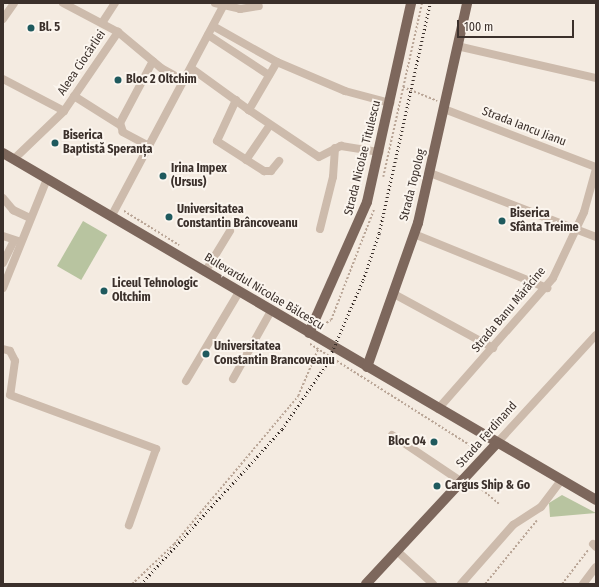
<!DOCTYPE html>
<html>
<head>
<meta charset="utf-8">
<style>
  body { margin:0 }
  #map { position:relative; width:599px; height:587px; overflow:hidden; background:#f4ebe1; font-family:"Fira Sans Condensed",sans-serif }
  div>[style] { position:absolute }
  .green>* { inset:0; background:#b8c4a0; transform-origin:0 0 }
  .path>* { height:1.5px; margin-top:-0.75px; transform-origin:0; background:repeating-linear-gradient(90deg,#b9a596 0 2px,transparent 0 4px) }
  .minor>* { height:8px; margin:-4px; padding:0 4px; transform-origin:4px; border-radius:4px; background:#cdbbac }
  .major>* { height:10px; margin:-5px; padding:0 5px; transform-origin:5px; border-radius:5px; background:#7d675c }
  .rail>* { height:2.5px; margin-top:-1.25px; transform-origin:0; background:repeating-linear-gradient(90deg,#3b302b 0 1px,transparent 0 4px) }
  .dots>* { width:11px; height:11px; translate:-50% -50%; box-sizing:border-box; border:2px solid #fbf5ee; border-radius:50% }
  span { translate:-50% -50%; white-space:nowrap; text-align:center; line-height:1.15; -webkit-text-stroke:4px #fbf5ee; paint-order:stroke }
  .poi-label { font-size:12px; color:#3b302b; font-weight:700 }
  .left { translate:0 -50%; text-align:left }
  .right { translate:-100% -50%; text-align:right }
  .street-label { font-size:12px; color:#3b302b }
  .frame { position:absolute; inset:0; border:4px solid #3b302b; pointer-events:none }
  .scale { position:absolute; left:457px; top:20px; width:117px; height:18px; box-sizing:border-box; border:2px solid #3b302b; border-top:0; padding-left:5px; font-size:12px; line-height:14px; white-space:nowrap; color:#3b302b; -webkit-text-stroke:3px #fbf5ee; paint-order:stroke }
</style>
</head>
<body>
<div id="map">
  <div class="green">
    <i style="left:83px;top:221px;width:28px;height:52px;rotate:30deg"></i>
    <i style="clip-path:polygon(562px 495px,596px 513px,550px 517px,549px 503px)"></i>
  </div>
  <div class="path">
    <i style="left:403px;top:87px;width:37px;rotate:22deg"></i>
    <i style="left:383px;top:177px;width:178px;rotate:-77.4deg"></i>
    <i style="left:124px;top:211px;width:65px;rotate:31.7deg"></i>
    <i style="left:323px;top:325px;width:9px;rotate:-32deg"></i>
    <i style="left:331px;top:320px;width:119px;rotate:-68.8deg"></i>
    <i style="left:310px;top:344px;width:200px;rotate:32.3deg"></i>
    <i style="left:476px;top:448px;width:8px;rotate:-50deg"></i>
    <i style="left:473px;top:482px;width:34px;rotate:40deg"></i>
    <i style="left:132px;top:584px;width:58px;rotate:-43.6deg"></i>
    <i style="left:174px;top:544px;width:193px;rotate:-50deg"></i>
    <i style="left:298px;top:396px;width:51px;rotate:-66.9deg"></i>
    <i style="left:485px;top:584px;width:82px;rotate:-50.9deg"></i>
    <i style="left:562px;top:584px;width:43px;rotate:-52.6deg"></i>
  </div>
  <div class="minor">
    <i style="left:63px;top:3px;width:62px;rotate:27.8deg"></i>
    <i style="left:118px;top:32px;width:56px;rotate:39.9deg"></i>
    <i style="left:161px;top:68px;width:26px;rotate:29deg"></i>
    <i style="left:215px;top:3px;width:26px;rotate:13deg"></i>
    <i style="left:240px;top:9px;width:19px;rotate:-9deg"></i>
    <i style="left:3px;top:19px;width:19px;rotate:-55deg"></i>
    <i style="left:102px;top:23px;width:24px;rotate:-57deg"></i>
    <i style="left:213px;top:26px;width:73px;rotate:29.4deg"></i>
    <i style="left:277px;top:62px;width:74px;rotate:23.1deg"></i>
    <i style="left:345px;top:91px;width:47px;rotate:14.9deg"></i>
    <i style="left:208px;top:35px;width:73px;rotate:33.3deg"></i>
    <i style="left:457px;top:46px;width:143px;rotate:13deg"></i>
    <i style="left:277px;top:62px;width:56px;rotate:120.3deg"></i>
    <i style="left:249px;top:110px;width:84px;rotate:33.9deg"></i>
    <i style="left:319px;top:157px;width:25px;rotate:-27deg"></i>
    <i style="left:341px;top:146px;width:39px;rotate:9deg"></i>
    <i style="left:191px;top:68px;width:72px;rotate:35.9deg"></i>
    <i style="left:3px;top:79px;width:69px;rotate:27.7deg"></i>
    <i style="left:74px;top:96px;width:54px;rotate:32.2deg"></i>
    <i style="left:236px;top:100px;width:45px;rotate:114.9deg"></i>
    <i style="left:217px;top:141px;width:56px;rotate:32.6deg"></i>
    <i style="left:264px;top:171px;width:7px"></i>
    <i style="left:271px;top:171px;width:13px;rotate:-51deg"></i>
    <i style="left:444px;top:109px;width:163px;rotate:20.9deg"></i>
    <i style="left:149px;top:146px;width:30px;rotate:-152deg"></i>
    <i style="left:123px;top:132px;width:9px;rotate:-108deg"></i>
    <i style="left:120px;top:123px;width:70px;rotate:-62deg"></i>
    <i style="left:14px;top:159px;width:69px;rotate:-43.8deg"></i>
    <i style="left:64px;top:111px;width:96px;rotate:-55.6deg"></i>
    <i style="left:246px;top:160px;width:42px;rotate:-55.6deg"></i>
    <i style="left:430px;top:173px;width:178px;rotate:21.1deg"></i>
    <i style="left:3px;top:198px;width:16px;rotate:50deg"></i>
    <i style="left:13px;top:210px;width:19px;rotate:25deg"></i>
    <i style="left:111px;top:217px;width:242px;rotate:-62deg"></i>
    <i style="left:320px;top:229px;width:54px;rotate:-76deg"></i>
    <i style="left:333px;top:177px;width:29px;rotate:-86deg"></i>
    <i style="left:414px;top:234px;width:144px;rotate:22.1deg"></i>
    <i style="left:3px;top:236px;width:16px;rotate:18deg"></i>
    <i style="left:3px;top:263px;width:25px;rotate:-64deg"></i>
    <i style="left:205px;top:272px;width:48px;rotate:-58.6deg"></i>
    <i style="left:3px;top:288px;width:118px;rotate:-68deg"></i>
    <i style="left:394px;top:294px;width:113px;rotate:28.6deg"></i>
    <i style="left:3px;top:349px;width:7px;rotate:16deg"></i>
    <i style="left:10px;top:351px;width:11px;rotate:63deg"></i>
    <i style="left:15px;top:361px;width:34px;rotate:98deg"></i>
    <i style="left:10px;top:395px;width:156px;rotate:20.3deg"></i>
    <i style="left:156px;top:449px;width:81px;rotate:109.6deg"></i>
    <i style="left:233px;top:379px;width:78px;rotate:-60.8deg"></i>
    <i style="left:186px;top:381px;width:104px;rotate:-59.2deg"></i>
    <i style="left:438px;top:409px;width:174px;rotate:-48.7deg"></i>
    <i style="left:553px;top:278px;width:73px;rotate:-64.8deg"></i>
    <i style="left:584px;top:212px;width:45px;rotate:-74.4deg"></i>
    <i style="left:392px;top:435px;width:84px;rotate:33.9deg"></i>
    <i style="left:496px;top:444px;width:148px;rotate:-47.5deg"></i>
    <i style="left:593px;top:544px;width:4px;rotate:45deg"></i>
    <i style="left:397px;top:551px;width:49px;rotate:42.5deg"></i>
    <i style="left:461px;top:584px;width:79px;rotate:-48.6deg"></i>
    <i style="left:513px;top:525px;width:33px;rotate:-33deg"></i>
    <i style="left:541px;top:507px;width:34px;rotate:-53deg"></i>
    <i style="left:583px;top:584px;width:21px;rotate:-53deg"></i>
  </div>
  <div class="major">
    <i style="left:3px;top:153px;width:687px;rotate:30.33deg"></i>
    <i style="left:309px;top:333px;width:143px;rotate:-66.1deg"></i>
    <i style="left:367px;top:202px;width:204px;rotate:-77.5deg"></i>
    <i style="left:367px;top:367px;width:153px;rotate:-70.5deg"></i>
    <i style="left:418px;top:223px;width:225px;rotate:-77.4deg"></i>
    <i style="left:366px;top:584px;width:191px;rotate:-47.1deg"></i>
  </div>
  <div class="rail">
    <i style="left:141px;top:584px;width:210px;rotate:-47.7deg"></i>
    <i style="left:282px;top:429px;width:80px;rotate:-55.7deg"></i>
    <i style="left:327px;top:363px;width:90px;rotate:-66.6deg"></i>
    <i style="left:363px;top:280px;width:50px;rotate:-71.2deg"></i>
    <i style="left:379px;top:233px;width:236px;rotate:-77.5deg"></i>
  </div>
  <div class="dots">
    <i style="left:31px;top:28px;background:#1f5a5e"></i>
    <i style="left:118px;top:80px;background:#1f5a5e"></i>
    <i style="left:55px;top:143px;background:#1f5a5e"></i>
    <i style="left:163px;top:176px;background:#1f5a5e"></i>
    <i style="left:169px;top:217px;background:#1f5a5e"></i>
    <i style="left:502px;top:221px;background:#1f5a5e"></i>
    <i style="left:104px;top:291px;background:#1f5a5e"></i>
    <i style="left:206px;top:354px;background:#1f5a5e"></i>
    <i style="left:434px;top:442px;background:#1f5a5e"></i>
    <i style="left:437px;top:486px;background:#1f5a5e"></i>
  </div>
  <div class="poi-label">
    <span class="left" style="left:39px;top:28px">Bl. 5</span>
    <span class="left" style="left:126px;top:80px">Bloc 2 Oltchim</span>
    <span class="left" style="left:63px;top:143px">Biserica<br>Baptistă Speranța</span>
    <span class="left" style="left:171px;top:176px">Irina Impex<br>(Ursus)</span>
    <span class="left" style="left:177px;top:217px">Universitatea<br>Constantin Brâncoveanu</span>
    <span class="left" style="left:510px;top:221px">Biserica<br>Sfânta Treime</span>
    <span class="left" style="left:112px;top:291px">Liceul Tehnologic<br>Oltchim</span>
    <span class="left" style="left:214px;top:354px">Universitatea<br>Constantin Brancoveanu</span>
    <span class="right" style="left:426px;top:442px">Bloc O4</span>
    <span class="left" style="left:445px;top:486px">Cargus Ship &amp; Go</span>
  </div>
  <div class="street-label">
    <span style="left:82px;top:63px;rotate:-56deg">Aleea Ciocârliei</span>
    <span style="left:524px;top:127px;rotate:21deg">Strada Iancu Jianu</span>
    <span style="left:363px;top:158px;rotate:-76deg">Strada Nicolae Titulescu</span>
    <span style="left:413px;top:185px;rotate:-76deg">Strada Topolog</span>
    <span style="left:264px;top:292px;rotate:31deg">Bulevardul Nicolae Bălcescu</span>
    <span style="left:509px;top:310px;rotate:-50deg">Strada Banu Mărăcine</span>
    <span style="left:487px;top:435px;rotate:-48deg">Strada Ferdinand</span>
  </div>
  <div class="frame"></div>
  <div class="scale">100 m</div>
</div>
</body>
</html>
